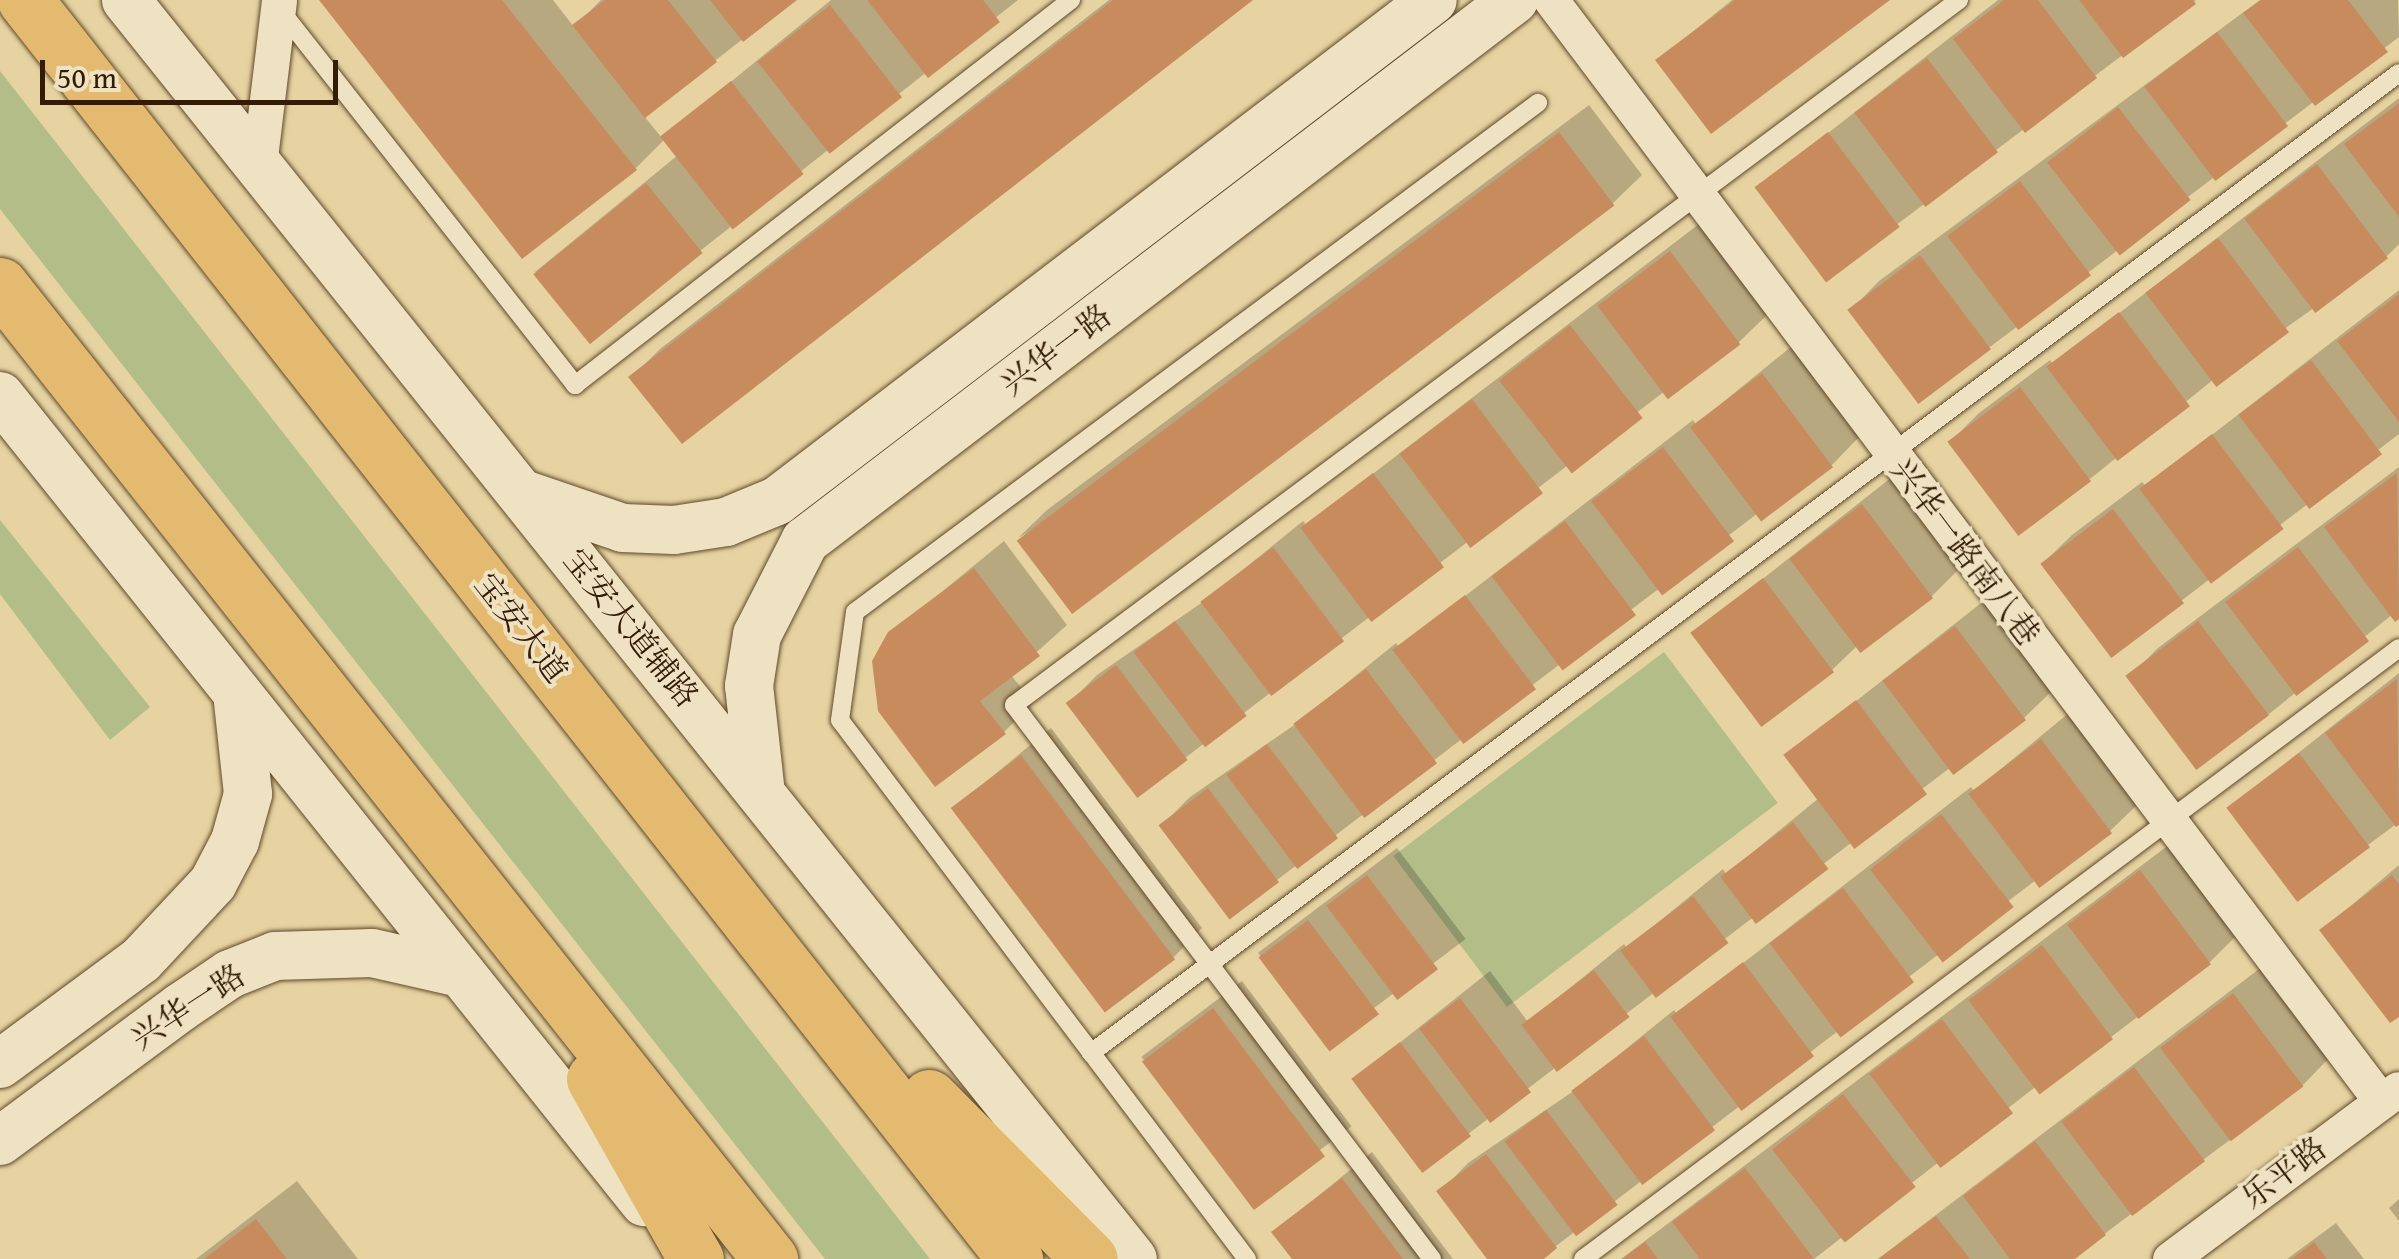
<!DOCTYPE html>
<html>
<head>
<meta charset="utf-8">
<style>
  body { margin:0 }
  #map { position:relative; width:2399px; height:1259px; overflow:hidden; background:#e6d3a1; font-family:"Gentium Book Plus","Noto Serif SC",serif }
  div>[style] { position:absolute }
  .green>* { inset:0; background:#b2bd87; transform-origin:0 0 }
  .shadow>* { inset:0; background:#0003; transform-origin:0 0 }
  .building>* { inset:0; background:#c88b5d; transform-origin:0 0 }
  .roads { filter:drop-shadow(0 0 2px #60492b) drop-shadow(0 0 2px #60492b) }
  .lane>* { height:18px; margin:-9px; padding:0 9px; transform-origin:9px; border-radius:9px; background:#efe2c2 }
  .street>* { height:35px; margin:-17.5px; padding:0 17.5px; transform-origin:17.5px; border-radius:17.5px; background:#efe2c2 }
  .secondary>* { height:48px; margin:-24px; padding:0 24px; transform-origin:24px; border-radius:24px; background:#efe2c2 }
  .primary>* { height:55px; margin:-27.5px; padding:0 27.5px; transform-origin:27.5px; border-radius:27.5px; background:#e3ba70 }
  span { translate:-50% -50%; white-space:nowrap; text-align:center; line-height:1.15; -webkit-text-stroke:8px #efe2c2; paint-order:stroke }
  .street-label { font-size:32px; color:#341b04 }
  .scale { position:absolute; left:40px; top:60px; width:298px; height:45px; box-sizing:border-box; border:5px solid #341b04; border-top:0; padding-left:12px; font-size:30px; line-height:35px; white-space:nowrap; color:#341b04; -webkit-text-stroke:8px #efe2c2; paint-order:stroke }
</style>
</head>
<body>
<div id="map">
  <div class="green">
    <i style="clip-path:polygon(0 71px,930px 1259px,825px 1259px,0 209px)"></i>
    <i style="clip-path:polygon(0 520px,150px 707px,110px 740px,0 594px)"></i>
    <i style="left:1664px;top:652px;width:189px;height:339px;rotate:53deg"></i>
  </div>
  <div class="shadow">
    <i style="clip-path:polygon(322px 0,553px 0,574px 27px,601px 0,793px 0,644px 116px,662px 138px,831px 0,1018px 0,700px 251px,535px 272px,678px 155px,665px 139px,635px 169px)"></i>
    <i style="clip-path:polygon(1109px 0,1249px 0,632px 377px,660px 349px)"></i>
    <i style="clip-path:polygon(1732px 0,1886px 0,1658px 60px)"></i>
    <i style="clip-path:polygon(1998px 0,2196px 0,1827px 277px,1758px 188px)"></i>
    <i style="clip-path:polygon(2260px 0,2398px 0,2399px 37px,1990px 347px,1851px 310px,1879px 281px)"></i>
    <i style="clip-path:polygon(2399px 98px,2399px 244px,2387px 256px,2214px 379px,2090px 479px,1951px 441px,1979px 413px,2050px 360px,2053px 364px)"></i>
    <i style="clip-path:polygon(1589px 105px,1642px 175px,1613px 203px,1018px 538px,1047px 510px)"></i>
    <i style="clip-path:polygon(1699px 224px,1768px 314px,1739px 342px,1665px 391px,1185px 758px,1069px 703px,1097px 675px,1207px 599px,1303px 521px,1306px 525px)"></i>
    <i style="clip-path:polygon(2399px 290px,2399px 434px,2112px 654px,2043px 563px,2072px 535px,2142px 482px,2146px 486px)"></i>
    <i style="clip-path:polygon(1792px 346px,1860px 436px,1832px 465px,1758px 513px,1277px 880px,1162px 825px,1190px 797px,1300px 721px,1396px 643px,1399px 647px,1693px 420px,1696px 424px)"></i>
    <i style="clip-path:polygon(2399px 467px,2399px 616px,2393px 614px,2269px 714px,2129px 677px,2158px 648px)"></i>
    <i style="clip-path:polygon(1892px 477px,1960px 568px,1932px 596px,1861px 649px,1858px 645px,1832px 670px,1694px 633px)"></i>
    <i style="clip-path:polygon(1004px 541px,1067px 625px,1011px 675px,1033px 703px,1004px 732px,890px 634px)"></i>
    <i style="clip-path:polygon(1985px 600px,2053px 690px,2024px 718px,1951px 767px,1422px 1169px,1354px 1079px,1490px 971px,1528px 1022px,1624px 944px,1627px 948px,1723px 869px,1726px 874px,1819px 798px,1786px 756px)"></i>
    <i style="clip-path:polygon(2399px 673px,2399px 822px,2368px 845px,2229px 808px)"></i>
    <i style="clip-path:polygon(2070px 712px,2139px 803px,2110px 831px,2036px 880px,1539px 1259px,1490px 1259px,1440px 1192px,1468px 1163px,1578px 1088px,1674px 1010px,1677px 1014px,1971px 787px,1974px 791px)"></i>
    <i style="clip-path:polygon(1051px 728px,1202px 928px,1174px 957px,954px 808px)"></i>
    <i style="clip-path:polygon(2170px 844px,2238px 934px,2210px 962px,2041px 1090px,2038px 1085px,1814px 1259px,1621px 1259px)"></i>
    <i style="left:1397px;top:848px;width:114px;height:174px;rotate:53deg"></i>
    <i style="clip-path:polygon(2399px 865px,2399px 1014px,2322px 930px)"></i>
    <i style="clip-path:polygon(2263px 966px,2331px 1056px,2303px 1085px,2071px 1259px,1878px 1259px)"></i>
    <i style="left:1242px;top:981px;width:182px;height:126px;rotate:53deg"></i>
    <i style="clip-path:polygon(1372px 1152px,1453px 1259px,1295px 1259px,1274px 1232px)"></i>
    <i style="clip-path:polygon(297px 1181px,358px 1259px,196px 1259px)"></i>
    <i style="clip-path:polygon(2399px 1199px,2399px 1221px,2389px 1208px)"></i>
    <i style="clip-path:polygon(2336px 1223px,2364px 1259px,2287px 1259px)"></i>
  </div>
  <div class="building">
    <i style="clip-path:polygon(319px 0,502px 0,637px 170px,522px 259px)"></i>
    <i style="clip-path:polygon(605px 0,668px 0,717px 62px,645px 118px,572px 25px)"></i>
    <i style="clip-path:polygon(710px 0,797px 0,743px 42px)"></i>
    <i style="clip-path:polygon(867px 0,983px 0,1000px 22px,928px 78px)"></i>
    <i style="clip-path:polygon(1113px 0,1253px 0,682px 444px,628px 377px)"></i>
    <i style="clip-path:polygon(1735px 0,1890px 0,1711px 134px,1655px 60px)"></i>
    <i style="clip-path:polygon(2004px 0,2038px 0,2097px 78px,2025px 133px,1953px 39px)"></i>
    <i style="clip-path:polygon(2079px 0,2193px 0,2196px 4px,2123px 58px)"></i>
    <i style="clip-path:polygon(2261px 0,2348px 0,2388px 52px,2315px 106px,2243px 13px)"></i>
    <i style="left:830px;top:5px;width:117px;height:92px;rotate:52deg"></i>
    <i style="left:2217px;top:32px;width:118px;height:91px;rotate:53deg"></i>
    <i style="left:1927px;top:58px;width:118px;height:91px;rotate:53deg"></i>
    <i style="left:731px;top:81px;width:118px;height:90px;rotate:52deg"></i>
    <i style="clip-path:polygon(2399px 103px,2399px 217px,2344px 144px)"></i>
    <i style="left:2118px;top:107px;width:118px;height:90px;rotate:52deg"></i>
    <i style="left:1559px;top:132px;width:92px;height:679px;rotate:53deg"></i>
    <i style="left:1828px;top:132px;width:119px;height:92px;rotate:53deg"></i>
    <i style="left:2317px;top:164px;width:118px;height:91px;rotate:53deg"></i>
    <i style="left:2020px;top:181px;width:118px;height:91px;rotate:53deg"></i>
    <i style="left:646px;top:183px;width:90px;height:145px;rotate:51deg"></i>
    <i style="left:2218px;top:238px;width:118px;height:91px;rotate:53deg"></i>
    <i style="left:1670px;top:251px;width:117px;height:91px;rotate:53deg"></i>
    <i style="left:1920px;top:255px;width:118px;height:91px;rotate:53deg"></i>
    <i style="clip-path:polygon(2399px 294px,2399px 422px,2337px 341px)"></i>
    <i style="left:2119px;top:312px;width:118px;height:91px;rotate:53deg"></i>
    <i style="left:1570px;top:325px;width:118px;height:90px;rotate:52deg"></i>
    <i style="left:2311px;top:360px;width:118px;height:91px;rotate:53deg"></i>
    <i style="left:1762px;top:373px;width:118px;height:90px;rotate:53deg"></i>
    <i style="left:2020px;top:387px;width:118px;height:91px;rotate:53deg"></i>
    <i style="left:1472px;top:399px;width:118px;height:91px;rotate:53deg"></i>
    <i style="left:2212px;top:434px;width:119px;height:91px;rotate:53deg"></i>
    <i style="left:1663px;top:447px;width:118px;height:90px;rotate:53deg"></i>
    <i style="left:1373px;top:473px;width:118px;height:91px;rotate:53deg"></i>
    <i style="clip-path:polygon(2397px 473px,2399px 619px,2395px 622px,2324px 527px)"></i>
    <i style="left:1862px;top:504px;width:118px;height:91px;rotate:53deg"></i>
    <i style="left:2113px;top:509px;width:118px;height:91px;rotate:53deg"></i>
    <i style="left:1565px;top:521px;width:118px;height:92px;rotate:53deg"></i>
    <i style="left:1273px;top:547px;width:118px;height:91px;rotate:53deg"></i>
    <i style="left:2298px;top:547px;width:118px;height:91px;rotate:53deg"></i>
    <i style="clip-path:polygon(974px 568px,1040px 656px,980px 701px,1006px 734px,935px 787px,878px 711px,872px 661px,888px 632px)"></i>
    <i style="left:1763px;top:578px;width:118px;height:91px;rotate:53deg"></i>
    <i style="left:1465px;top:595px;width:118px;height:91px;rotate:53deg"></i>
    <i style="left:1175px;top:621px;width:119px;height:52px;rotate:53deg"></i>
    <i style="left:2198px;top:621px;width:118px;height:91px;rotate:53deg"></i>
    <i style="left:1955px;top:626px;width:118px;height:91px;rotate:53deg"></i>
    <i style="left:1116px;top:665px;width:119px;height:63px;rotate:53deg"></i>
    <i style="left:1366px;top:669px;width:118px;height:91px;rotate:53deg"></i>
    <i style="clip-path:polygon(2397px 679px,2399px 825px,2396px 827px,2325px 733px)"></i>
    <i style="left:1856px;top:700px;width:118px;height:91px;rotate:53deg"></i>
    <i style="left:2041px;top:739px;width:118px;height:91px;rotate:53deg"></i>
    <i style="left:1267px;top:744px;width:118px;height:51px;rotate:53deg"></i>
    <i style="left:2299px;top:753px;width:118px;height:91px;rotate:53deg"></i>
    <i style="left:1021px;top:755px;width:256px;height:88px;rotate:53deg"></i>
    <i style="left:1208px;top:788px;width:118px;height:62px;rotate:53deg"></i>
    <i style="left:1941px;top:814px;width:118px;height:90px;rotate:52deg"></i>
    <i style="left:1793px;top:822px;width:59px;height:91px;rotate:53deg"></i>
    <i style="left:2140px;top:870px;width:118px;height:91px;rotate:53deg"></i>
    <i style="left:1367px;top:875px;width:118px;height:51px;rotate:53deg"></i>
    <i style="clip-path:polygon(2392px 875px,2399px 885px,2399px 1017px,2390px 1023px,2319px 930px)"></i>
    <i style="left:1843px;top:888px;width:118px;height:92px;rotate:53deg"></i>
    <i style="left:1693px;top:896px;width:59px;height:91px;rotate:53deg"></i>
    <i style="left:1308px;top:920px;width:118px;height:62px;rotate:53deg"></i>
    <i style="left:2042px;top:945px;width:118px;height:92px;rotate:53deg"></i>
    <i style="left:1743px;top:962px;width:118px;height:91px;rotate:53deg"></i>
    <i style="left:1594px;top:970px;width:59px;height:91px;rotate:53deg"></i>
    <i style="left:2233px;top:993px;width:117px;height:91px;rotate:53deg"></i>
    <i style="left:1460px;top:998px;width:118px;height:51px;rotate:53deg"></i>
    <i style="left:1213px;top:1008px;width:186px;height:89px;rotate:53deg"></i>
    <i style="left:1942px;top:1019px;width:118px;height:91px;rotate:53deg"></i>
    <i style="left:1644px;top:1036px;width:118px;height:91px;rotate:53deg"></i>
    <i style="left:1400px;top:1042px;width:118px;height:61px;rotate:53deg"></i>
    <i style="left:2134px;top:1067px;width:118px;height:91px;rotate:53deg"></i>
    <i style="left:1843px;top:1094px;width:118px;height:90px;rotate:52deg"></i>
    <i style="left:1546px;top:1110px;width:119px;height:52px;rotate:53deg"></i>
    <i style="clip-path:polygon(2035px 1141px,2106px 1235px,2075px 1259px,2010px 1259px,1963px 1196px)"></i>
    <i style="clip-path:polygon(1486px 1154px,1557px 1248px,1544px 1259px,1487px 1259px,1436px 1191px)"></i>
    <i style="clip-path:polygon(1745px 1168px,1780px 1214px,1814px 1259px,1700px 1259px,1672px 1222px)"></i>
    <i style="clip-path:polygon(1342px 1178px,1403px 1259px,1292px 1259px,1271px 1232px)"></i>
    <i style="clip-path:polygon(1936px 1216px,1970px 1259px,1878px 1259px)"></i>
    <i style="clip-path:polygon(256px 1219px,287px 1259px,204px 1259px)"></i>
    <i style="clip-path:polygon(1645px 1242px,1658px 1259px,1622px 1259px)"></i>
    <i style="clip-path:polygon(2314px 1242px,2327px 1259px,2291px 1259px)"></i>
  </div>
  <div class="roads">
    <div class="lane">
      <i style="left:281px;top:11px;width:476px;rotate:51.8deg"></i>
      <i style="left:575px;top:385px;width:628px;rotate:-37.82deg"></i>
      <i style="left:1091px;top:1053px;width:1634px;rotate:-36.84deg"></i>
      <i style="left:1247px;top:1259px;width:675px;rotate:-127.06deg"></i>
      <i style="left:840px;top:720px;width:109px;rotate:-82.1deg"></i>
      <i style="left:855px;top:612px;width:852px;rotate:-36.7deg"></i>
      <i style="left:1432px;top:1259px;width:694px;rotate:-127.04deg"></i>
      <i style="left:1014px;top:705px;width:1179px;rotate:-36.72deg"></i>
      <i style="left:1583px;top:1259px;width:1019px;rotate:-36.82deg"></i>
    </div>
    <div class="street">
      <i style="left:1551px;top:0;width:1379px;rotate:52.99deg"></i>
      <i style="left:259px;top:166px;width:167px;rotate:-83.1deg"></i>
      <i style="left:2170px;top:1259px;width:284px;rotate:-36.7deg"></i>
    </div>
    <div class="secondary">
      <i style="left:126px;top:0;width:1612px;rotate:51.35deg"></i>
      <i style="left:0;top:396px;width:1032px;rotate:51.37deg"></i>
      <i style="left:526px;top:495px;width:102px;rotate:18.8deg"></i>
      <i style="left:623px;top:528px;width:51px;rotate:2.2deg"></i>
      <i style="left:674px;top:530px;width:53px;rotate:-8.7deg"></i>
      <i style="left:726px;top:522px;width:55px;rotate:-22.4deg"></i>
      <i style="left:777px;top:501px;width:825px;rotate:-37.37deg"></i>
      <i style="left:760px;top:785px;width:100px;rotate:-96.3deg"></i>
      <i style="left:749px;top:686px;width:52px;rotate:-81.1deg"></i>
      <i style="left:757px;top:635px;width:106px;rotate:-62.9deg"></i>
      <i style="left:805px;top:541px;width:892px;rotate:-37.35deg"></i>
      <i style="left:0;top:1064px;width:175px;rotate:-36.4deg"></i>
      <i style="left:141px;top:960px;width:105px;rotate:-46.9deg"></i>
      <i style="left:213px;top:883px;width:47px;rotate:-62.4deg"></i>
      <i style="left:235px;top:841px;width:49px;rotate:-74.5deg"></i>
      <i style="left:248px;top:794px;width:102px;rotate:-96.2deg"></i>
      <i style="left:0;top:1141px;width:225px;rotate:-36.5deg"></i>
      <i style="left:181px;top:1007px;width:59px;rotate:-34deg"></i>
      <i style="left:230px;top:974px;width:48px;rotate:-21.8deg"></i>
      <i style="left:275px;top:956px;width:97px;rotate:-1.8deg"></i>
      <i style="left:372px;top:953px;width:91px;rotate:12.7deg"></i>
    </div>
    <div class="primary">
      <i style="left:25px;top:0;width:1602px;rotate:51.82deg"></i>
      <i style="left:0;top:285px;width:1242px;rotate:51.67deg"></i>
      <i style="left:594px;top:1079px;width:207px;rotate:60.5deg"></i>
      <i style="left:929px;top:1097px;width:228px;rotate:45.2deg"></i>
    </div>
  </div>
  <div class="street-label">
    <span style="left:1056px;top:350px;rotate:-37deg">兴华一路</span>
    <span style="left:1965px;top:552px;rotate:53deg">兴华一路南八巷</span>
    <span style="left:521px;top:628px;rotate:52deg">宝安大道</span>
    <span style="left:631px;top:628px;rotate:51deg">宝安大道辅路</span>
    <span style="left:188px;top:1007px;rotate:-33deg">兴华一路</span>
    <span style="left:2284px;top:1173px;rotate:-37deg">乐平路</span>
  </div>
  <div class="scale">50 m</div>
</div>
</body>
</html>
